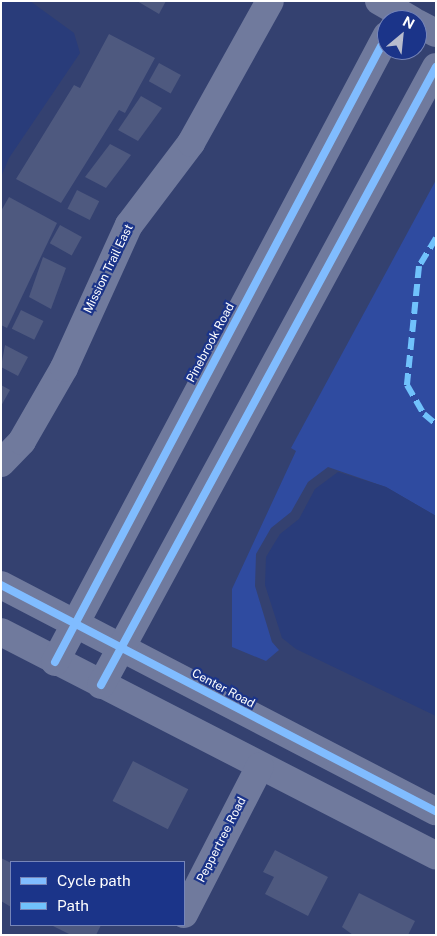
<!DOCTYPE html>
<html>
<head>
<meta charset="utf-8">
<style>
  body { margin:0 }
  #map { position:relative; width:437px; height:936px; overflow:hidden; background:#344170; font-family:"Public Sans",sans-serif }
  div>[style] { position:absolute }
  .green>* { inset:0; background:#2f4ba0 }
  .water>* { inset:0; background:#293c7a }
  .building>* { inset:0; background:#4e597f; transform-origin:0 0 }
  .minor>* { height:28px; margin:-14px; padding:0 14px; transform-origin:14px; border-radius:14px; background:#707a9d }
  .quiet>* { height:6px; margin-top:-3px; transform-origin:0; background:repeating-linear-gradient(90deg,#70c2fc 0 12px,transparent 0 18px) }
  .cycleway>* { height:8px; margin:-4px; padding:0 4px; transform-origin:4px; border-radius:4px; background:#80bcff }
  span { translate:-50% -50%; white-space:nowrap; text-align:center; line-height:1.15; -webkit-text-stroke:4.5px #1b3489; paint-order:stroke }
  .street-label { font-size:12px; color:#fff }
  .frame { position:absolute; inset:0; border:2px solid #fff; pointer-events:none }
  .legend { position:absolute; left:10px; top:861px; width:175px; height:65px; box-sizing:border-box; background:#1b3489; border:1px solid #7685b8; margin:0; padding:6px 9px; list-style:none; font-size:15px; color:#fff }
  .legend li { display:flex; align-items:center; gap:10px; height:25px }
  .legend b { width:25px; border:1px solid #7685b8 }
  .north { position:absolute; left:377px; top:10px; width:50px; height:50px; box-sizing:border-box; background:#1b3489; border:1px solid #7685b8; border-radius:50%; rotate:28deg; font-size:14px; font-weight:700; line-height:20px; text-align:center; color:#fff }
  .north::after { content:''; display:block; margin:auto; width:18px; height:22px; background:#b8bccd; clip-path:polygon(50% 0,100% 100%,50% 72%,0 100%) }
</style>
</head>
<body>
<div id="map">
  <div class="green">
    <i style="clip-path:polygon(436px 180px,436px 516px,386px 487px,328px 467px,308px 482px,291px 512px,271px 528px,256px 554px,255px 586px,272px 642px,279px 650px,266px 661px,232px 647px,232px 589px,296px 451px,291px 448px)"></i>
  </div>
  <div class="water">
    <i style="clip-path:polygon(1px 1px,30px 1px,74px 33px,80px 53px,9px 158px,1px 177px)"></i>
    <i style="clip-path:polygon(338px 472px,386px 487px,436px 516px,436px 716px,296px 649px,282px 638px,265px 585px,266px 557px,280px 534px,299px 519px,315px 489px)"></i>
  </div>
  <div class="building">
    <i style="clip-path:polygon(137px 1px,166px 1px,159px 14px)"></i>
    <i style="clip-path:polygon(109px 34px,155px 58px,125px 113px,119px 110px,61px 203px,16px 179px,74px 85px,80px 88px)"></i>
    <i style="left:159px;top:63px;width:25px;height:21px;rotate:29deg"></i>
    <i style="clip-path:polygon(141px 96px,162px 108px,138px 141px,118px 130px)"></i>
    <i style="clip-path:polygon(110px 144px,131px 155px,106px 188px,85px 177px)"></i>
    <i style="left:77px;top:190px;width:25px;height:21px;rotate:27deg"></i>
    <i style="clip-path:polygon(9px 197px,57px 223px,7px 328px,1px 325px,1px 211px)"></i>
    <i style="left:60px;top:225px;width:25px;height:21px;rotate:29deg"></i>
    <i style="clip-path:polygon(43px 257px,66px 268px,51px 309px,29px 297px)"></i>
    <i style="left:21px;top:310px;width:25px;height:21px;rotate:26deg"></i>
    <i style="clip-path:polygon(5px 345px,28px 357px,18px 376px,1px 367px)"></i>
    <i style="clip-path:polygon(1px 385px,10px 390px,1px 406px)"></i>
    <i style="left:133px;top:761px;width:62px;height:45px;rotate:27deg"></i>
    <i style="clip-path:polygon(275px 850px,328px 877px,308px 916px,265px 894px,274px 877px,263px 872px)"></i>
    <i style="clip-path:polygon(1px 858px,11px 863px,11px 907px,1px 901px)"></i>
    <i style="clip-path:polygon(359px 893px,415px 921px,408px 935px,353px 935px,342px 927px)"></i>
    <i style="clip-path:polygon(51px 925px,101px 925px,96px 935px,71px 935px)"></i>
  </div>
  <div class="minor">
    <i style="left:379px;top:1px;width:38px;rotate:30deg"></i>
    <i style="left:417px;top:23px;width:21px;rotate:28deg"></i>
    <i style="left:1px;top:463px;width:30px;rotate:-46deg"></i>
    <i style="left:22px;top:441px;width:84px;rotate:-60.1deg"></i>
    <i style="left:64px;top:368px;width:157px;rotate:-65.6deg"></i>
    <i style="left:129px;top:225px;width:103px;rotate:-52.9deg"></i>
    <i style="left:191px;top:143px;width:162px;rotate:-60.9deg"></i>
    <i style="left:1px;top:585px;width:490px;rotate:27.5deg"></i>
    <i style="left:1px;top:632px;width:489px;rotate:27.2deg"></i>
    <i style="left:55px;top:662px;width:709px;rotate:-62.1deg"></i>
    <i style="left:101px;top:685px;width:703px;rotate:-61.54deg"></i>
    <i style="left:184px;top:914px;width:166px;rotate:-62.8deg"></i>
  </div>
  <div class="quiet">
    <i style="left:436px;top:238px;width:33px;rotate:121deg"></i>
    <i style="left:419px;top:266px;width:120px;rotate:95.8deg"></i>
    <i style="left:407px;top:385px;width:34px;rotate:60deg"></i>
    <i style="left:424px;top:414px;width:16px;rotate:40deg"></i>
  </div>
  <div class="cycleway">
    <i style="left:1px;top:585px;width:490px;rotate:27.5deg"></i>
    <i style="left:55px;top:662px;width:709px;rotate:-62.1deg"></i>
    <i style="left:101px;top:685px;width:703px;rotate:-61.54deg"></i>
  </div>
  <div class="street-label">
    <span style="left:109px;top:269px;rotate:-64deg">Mission Trail East</span>
    <span style="left:211px;top:343px;rotate:-62deg">Pinebrook Road</span>
    <span style="left:223px;top:689px;rotate:28deg">Center Road</span>
    <span style="left:222px;top:840px;rotate:-63deg">Peppertree Road</span>
  </div>
  <div class="frame"></div>
  <ul class="legend">
  <li><b style="height:6px;background:#80bcff"></b>Cycle path</li>
  <li><b style="height:6px;background:#70c2fc"></b>Path</li>
  </ul>
  <div class="north">N</div>
</div>
</body>
</html>
